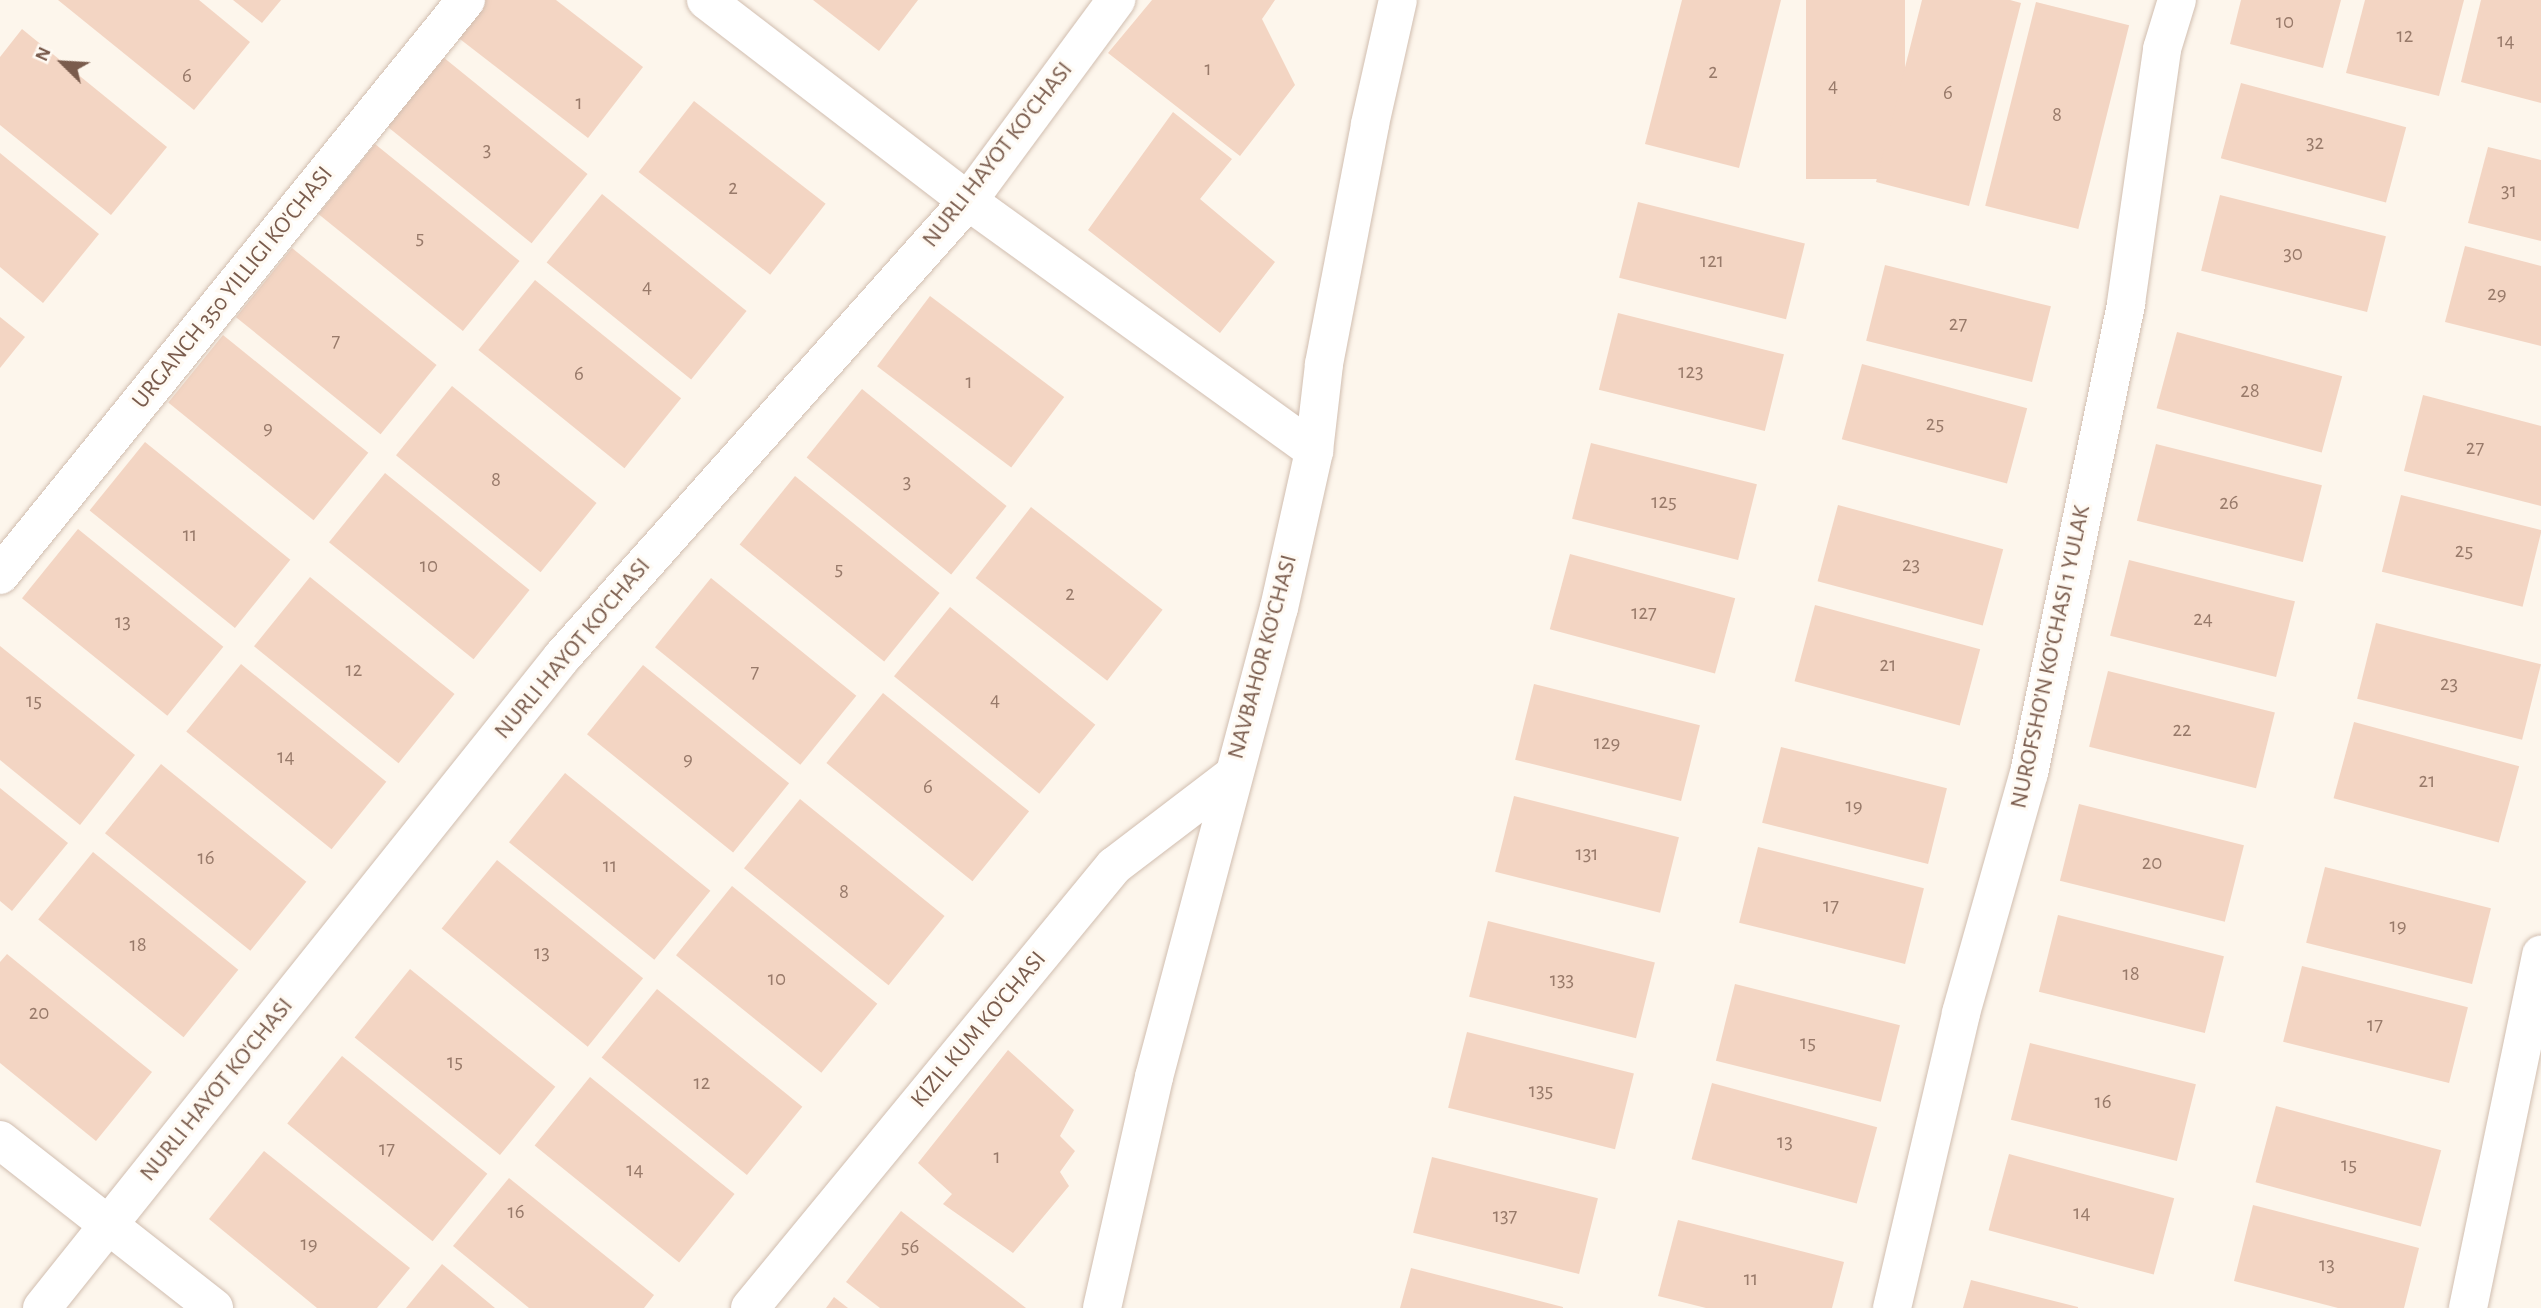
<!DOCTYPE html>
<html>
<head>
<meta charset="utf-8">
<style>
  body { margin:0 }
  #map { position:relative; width:2541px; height:1308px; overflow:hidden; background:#fdf6ec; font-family:"Alegreya Sans",sans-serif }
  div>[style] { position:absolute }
  .building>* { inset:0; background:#f3d5c3; transform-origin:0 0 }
  .roads { filter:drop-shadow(0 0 2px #d1beb0) drop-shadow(0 0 2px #d1beb0) }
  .minor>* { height:38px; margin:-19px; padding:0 19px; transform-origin:19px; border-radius:19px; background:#fff }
  .secondary>* { height:38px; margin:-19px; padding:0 19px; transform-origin:19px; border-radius:19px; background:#fff }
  span { translate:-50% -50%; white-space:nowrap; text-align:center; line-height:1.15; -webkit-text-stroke:6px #fffaf3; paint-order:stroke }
  .number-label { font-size:21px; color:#987a6a }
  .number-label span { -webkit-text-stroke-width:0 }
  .street-label { font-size:24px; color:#7a5c4d }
  .north { position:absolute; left:28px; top:28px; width:70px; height:70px; -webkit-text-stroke:5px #fffaf3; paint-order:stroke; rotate:294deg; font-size:19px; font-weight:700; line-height:28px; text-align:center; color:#7a5c4d }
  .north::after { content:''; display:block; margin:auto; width:24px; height:32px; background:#7a5c4d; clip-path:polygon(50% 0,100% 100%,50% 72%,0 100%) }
</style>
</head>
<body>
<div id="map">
  <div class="building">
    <i style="clip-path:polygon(58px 0,199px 0,250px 42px,194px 110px)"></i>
    <i style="clip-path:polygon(233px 0,281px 0,262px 23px)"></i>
    <i style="clip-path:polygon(483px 0,556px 0,643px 67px,588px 138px,456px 36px)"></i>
    <i style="clip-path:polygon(813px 0,918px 0,879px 51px)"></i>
    <i style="clip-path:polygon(1152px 0,1275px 0,1262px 19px,1295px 85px,1240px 156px,1108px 53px)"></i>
    <i style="clip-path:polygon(1682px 0,1781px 0,1739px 168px,1645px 144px)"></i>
    <i style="left:1806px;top:0;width:99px;height:179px"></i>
    <i style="clip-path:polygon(1922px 0,2010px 0,2021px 3px,1969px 206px,1876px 182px)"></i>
    <i style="clip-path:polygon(2241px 0,2341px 0,2323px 68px,2230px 44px)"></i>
    <i style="clip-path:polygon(2365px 0,2464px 0,2439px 96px,2346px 73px)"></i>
    <i style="clip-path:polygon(2481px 0,2541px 0,2541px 103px,2461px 82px)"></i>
    <i style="left:2036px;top:2px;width:96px;height:210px;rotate:14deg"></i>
    <i style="clip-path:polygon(22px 29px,167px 147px,111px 215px,0 125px,0 57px)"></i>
    <i style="left:443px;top:57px;width:186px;height:89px;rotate:39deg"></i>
    <i style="left:2241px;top:83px;width:171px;height:78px;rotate:15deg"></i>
    <i style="left:694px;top:101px;width:167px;height:90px;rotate:38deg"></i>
    <i style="clip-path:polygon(1173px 112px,1232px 159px,1200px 199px,1275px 262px,1220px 333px,1088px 230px)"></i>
    <i style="left:375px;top:144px;width:186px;height:90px;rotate:39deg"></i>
    <i style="clip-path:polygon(2488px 147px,2541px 160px,2541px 241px,2468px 223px)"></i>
    <i style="clip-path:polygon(0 153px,99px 234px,43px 303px,0 267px)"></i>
    <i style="left:602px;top:194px;width:186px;height:88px;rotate:39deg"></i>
    <i style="left:2220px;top:195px;width:171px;height:78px;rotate:14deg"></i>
    <i style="left:1638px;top:202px;width:172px;height:78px;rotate:14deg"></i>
    <i style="clip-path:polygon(2465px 246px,2541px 266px,2541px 346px,2445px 322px)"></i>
    <i style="left:292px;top:248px;width:186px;height:89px;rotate:39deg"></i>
    <i style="left:1885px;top:265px;width:171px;height:78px;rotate:14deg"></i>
    <i style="left:535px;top:280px;width:188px;height:90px;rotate:39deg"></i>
    <i style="left:930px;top:296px;width:168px;height:88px;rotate:37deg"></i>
    <i style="left:1618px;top:313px;width:171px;height:79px;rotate:14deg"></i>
    <i style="clip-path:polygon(0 317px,25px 337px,0 368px)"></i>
    <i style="left:2177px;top:332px;width:171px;height:79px;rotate:15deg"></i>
    <i style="left:223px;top:335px;width:187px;height:87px;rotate:39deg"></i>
    <i style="left:1862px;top:364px;width:171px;height:78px;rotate:15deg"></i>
    <i style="left:452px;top:386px;width:186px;height:89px;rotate:39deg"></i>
    <i style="left:862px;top:389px;width:186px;height:88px;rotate:39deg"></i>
    <i style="clip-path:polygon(2423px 395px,2541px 426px,2541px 506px,2404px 471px)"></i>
    <i style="left:145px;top:442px;width:187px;height:88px;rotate:39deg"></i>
    <i style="left:1591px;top:443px;width:171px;height:78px;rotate:14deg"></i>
    <i style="left:2156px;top:444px;width:171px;height:79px;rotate:14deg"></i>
    <i style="left:385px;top:473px;width:186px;height:89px;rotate:39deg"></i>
    <i style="left:795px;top:476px;width:186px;height:88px;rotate:39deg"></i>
    <i style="left:2401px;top:495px;width:145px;height:79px;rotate:14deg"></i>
    <i style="left:1838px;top:505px;width:171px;height:79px;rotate:15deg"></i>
    <i style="left:1031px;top:507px;width:167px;height:90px;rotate:38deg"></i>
    <i style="left:78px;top:529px;width:187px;height:89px;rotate:39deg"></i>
    <i style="left:1570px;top:554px;width:171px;height:78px;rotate:15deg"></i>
    <i style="left:2129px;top:560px;width:171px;height:78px;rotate:14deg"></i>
    <i style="left:310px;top:577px;width:186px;height:89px;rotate:39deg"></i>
    <i style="left:711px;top:578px;width:187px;height:89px;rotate:39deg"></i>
    <i style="left:1815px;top:605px;width:171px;height:79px;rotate:15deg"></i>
    <i style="left:950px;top:607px;width:187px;height:89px;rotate:39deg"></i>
    <i style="left:2376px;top:623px;width:170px;height:78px;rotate:14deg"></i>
    <i style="clip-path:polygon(0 646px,135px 755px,80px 825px,0 760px)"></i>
    <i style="left:241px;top:664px;width:187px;height:87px;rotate:39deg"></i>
    <i style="left:643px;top:665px;width:188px;height:89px;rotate:39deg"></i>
    <i style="left:2108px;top:671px;width:172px;height:78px;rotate:14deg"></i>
    <i style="left:1534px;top:684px;width:171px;height:78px;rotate:14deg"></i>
    <i style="left:883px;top:693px;width:188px;height:90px;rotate:39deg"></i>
    <i style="left:2354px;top:722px;width:171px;height:79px;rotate:15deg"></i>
    <i style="left:1781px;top:747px;width:171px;height:78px;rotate:14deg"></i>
    <i style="left:161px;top:764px;width:187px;height:89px;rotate:39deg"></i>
    <i style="left:565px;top:773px;width:187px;height:89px;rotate:39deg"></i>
    <i style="clip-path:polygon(0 788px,68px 843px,12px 911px,0 901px)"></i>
    <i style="left:1514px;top:796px;width:170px;height:78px;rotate:14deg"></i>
    <i style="left:800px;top:799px;width:186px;height:89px;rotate:39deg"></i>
    <i style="left:2079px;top:804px;width:170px;height:79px;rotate:14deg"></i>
    <i style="left:1758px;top:847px;width:171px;height:78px;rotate:14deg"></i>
    <i style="left:93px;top:852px;width:187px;height:87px;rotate:39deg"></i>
    <i style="left:497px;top:860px;width:188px;height:88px;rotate:39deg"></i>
    <i style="left:2325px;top:867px;width:171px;height:78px;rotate:14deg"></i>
    <i style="left:732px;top:886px;width:187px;height:89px;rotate:39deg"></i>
    <i style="left:2058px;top:915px;width:171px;height:79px;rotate:14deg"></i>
    <i style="left:1488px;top:921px;width:172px;height:78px;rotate:14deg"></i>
    <i style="clip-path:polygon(7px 954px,152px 1072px,96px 1141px,0 1063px,0 962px)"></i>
    <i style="left:2302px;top:966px;width:171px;height:78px;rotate:14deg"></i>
    <i style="left:410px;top:969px;width:187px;height:88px;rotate:39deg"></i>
    <i style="left:1735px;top:984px;width:170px;height:79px;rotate:14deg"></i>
    <i style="left:657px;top:989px;width:187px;height:88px;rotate:39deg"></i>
    <i style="left:1467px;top:1032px;width:172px;height:78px;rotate:14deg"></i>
    <i style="left:2030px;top:1043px;width:171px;height:79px;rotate:14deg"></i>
    <i style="clip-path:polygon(1008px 1050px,1074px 1110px,1060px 1136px,1075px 1151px,1060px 1172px,1069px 1186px,1013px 1253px,943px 1204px,952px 1194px,918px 1163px)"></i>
    <i style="left:342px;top:1056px;width:187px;height:87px;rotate:39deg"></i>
    <i style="left:590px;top:1077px;width:186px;height:88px;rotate:39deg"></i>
    <i style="left:1712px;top:1083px;width:171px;height:79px;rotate:15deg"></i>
    <i style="left:2276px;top:1106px;width:171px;height:79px;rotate:15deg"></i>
    <i style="clip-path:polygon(264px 1151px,410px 1268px,377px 1308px,317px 1308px,209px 1219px)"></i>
    <i style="left:2009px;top:1154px;width:171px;height:79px;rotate:15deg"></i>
    <i style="left:1432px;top:1157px;width:171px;height:78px;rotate:14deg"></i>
    <i style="clip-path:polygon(509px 1178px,654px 1295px,644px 1308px,529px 1308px,453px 1246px)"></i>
    <i style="clip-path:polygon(2253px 1205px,2419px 1248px,2404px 1308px,2338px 1308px,2234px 1281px)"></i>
    <i style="clip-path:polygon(901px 1211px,1026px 1308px,880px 1308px,846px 1282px)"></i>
    <i style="clip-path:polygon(1678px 1220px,1844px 1262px,1832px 1308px,1706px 1308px,1658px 1296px)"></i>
    <i style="clip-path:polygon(442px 1264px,495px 1308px,406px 1308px)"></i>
    <i style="clip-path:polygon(1411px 1268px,1563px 1307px,1563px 1308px,1400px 1308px)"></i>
    <i style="clip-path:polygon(1971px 1280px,2078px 1307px,2078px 1308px,1963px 1308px)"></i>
    <i style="clip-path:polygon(834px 1297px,848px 1308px,826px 1308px)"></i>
  </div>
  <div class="roads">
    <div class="minor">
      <i style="left:706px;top:0;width:330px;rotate:37.5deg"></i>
      <i style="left:968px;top:201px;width:427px;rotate:35.8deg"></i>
      <i style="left:0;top:575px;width:740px;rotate:-50.98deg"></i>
      <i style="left:0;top:1140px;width:272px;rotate:38.1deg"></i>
      <i style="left:42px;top:1308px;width:833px;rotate:-51.38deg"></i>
      <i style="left:562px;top:657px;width:611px;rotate:-48.32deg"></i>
      <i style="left:968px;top:201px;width:250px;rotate:-53.6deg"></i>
      <i style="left:750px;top:1308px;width:573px;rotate:-50.53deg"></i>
      <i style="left:1114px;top:866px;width:147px;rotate:-37.3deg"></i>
      <i style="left:1892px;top:1308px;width:303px;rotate:-76.8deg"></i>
      <i style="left:1961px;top:1013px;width:249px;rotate:-74.2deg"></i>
      <i style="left:2029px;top:773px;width:480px;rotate:-78.3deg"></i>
      <i style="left:2126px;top:303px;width:257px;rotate:-81.9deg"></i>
      <i style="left:2162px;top:49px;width:51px;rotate:-73deg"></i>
      <i style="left:2468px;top:1308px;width:361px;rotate:-78.3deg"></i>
    </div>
    <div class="secondary">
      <i style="left:1102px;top:1308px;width:237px;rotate:-77.3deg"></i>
      <i style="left:1154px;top:1077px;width:485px;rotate:-75.1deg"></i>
      <i style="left:1279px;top:608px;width:161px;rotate:-77.4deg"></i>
      <i style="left:1314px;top:451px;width:88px;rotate:-83.4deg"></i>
      <i style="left:1324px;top:364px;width:244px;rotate:-79.1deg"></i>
      <i style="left:1370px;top:124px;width:127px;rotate:-77.3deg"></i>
    </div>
  </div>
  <div class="number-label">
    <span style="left:2285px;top:22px">10</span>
    <span style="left:2405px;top:36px">12</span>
    <span style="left:2506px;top:41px">14</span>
    <span style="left:1208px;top:69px">1</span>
    <span style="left:1713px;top:72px">2</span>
    <span style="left:187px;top:76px">6</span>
    <span style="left:1833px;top:86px">4</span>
    <span style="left:1948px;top:93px">6</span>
    <span style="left:579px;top:103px">1</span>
    <span style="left:2057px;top:115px">8</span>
    <span style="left:2315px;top:143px">32</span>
    <span style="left:487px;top:150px">3</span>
    <span style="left:733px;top:188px">2</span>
    <span style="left:2509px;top:191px">31</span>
    <span style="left:420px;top:238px">5</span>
    <span style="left:2293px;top:254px">30</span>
    <span style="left:1712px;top:261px">121</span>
    <span style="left:647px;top:287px">4</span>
    <span style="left:2497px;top:294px">29</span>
    <span style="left:1958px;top:324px">27</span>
    <span style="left:336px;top:341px">7</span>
    <span style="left:1691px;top:372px">123</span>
    <span style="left:579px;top:374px">6</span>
    <span style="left:969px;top:382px">1</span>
    <span style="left:2250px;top:391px">28</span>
    <span style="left:1935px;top:424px">25</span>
    <span style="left:268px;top:428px">9</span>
    <span style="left:2475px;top:448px">27</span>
    <span style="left:496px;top:480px">8</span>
    <span style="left:907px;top:482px">3</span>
    <span style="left:1664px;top:502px">125</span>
    <span style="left:2229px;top:503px">26</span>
    <span style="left:190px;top:535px">11</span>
    <span style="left:2464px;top:551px">25</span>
    <span style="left:1911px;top:565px">23</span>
    <span style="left:429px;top:566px">10</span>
    <span style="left:839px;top:569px">5</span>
    <span style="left:1070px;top:594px">2</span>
    <span style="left:1644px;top:613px">127</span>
    <span style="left:2203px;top:619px">24</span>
    <span style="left:123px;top:622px">13</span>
    <span style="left:1888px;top:665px">21</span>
    <span style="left:354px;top:670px">12</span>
    <span style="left:755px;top:672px">7</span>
    <span style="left:2449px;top:684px">23</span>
    <span style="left:995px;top:700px">4</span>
    <span style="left:34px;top:701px">15</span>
    <span style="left:2182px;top:730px">22</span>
    <span style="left:1607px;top:743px">129</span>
    <span style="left:286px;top:757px">14</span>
    <span style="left:688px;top:759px">9</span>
    <span style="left:2427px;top:781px">21</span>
    <span style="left:928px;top:787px">6</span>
    <span style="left:1854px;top:806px">19</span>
    <span style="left:1587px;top:854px">131</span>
    <span style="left:206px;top:858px">16</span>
    <span style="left:2152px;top:863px">20</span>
    <span style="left:610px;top:866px">11</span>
    <span style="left:844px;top:892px">8</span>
    <span style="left:1831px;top:906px">17</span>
    <span style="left:2398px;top:926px">19</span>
    <span style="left:138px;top:945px">18</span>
    <span style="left:542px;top:953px">13</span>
    <span style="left:2131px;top:974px">18</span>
    <span style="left:777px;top:979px">10</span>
    <span style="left:1562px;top:980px">133</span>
    <span style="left:39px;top:1013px">20</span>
    <span style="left:2375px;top:1025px">17</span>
    <span style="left:1808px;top:1043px">15</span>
    <span style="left:455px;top:1062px">15</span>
    <span style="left:702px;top:1083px">12</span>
    <span style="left:1541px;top:1091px">135</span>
    <span style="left:2103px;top:1102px">16</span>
    <span style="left:1785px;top:1142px">13</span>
    <span style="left:387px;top:1149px">17</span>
    <span style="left:997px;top:1157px">1</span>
    <span style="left:2349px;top:1165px">15</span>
    <span style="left:635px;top:1170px">14</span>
    <span style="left:516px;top:1212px">16</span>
    <span style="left:2082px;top:1213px">14</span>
    <span style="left:1505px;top:1216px">137</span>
    <span style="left:309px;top:1244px">19</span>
    <span style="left:910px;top:1247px">56</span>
    <span style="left:2327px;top:1265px">13</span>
    <span style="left:1751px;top:1279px">11</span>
  </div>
  <div class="street-label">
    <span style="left:998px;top:155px;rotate:-52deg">NURLI HAYOT KO'CHASI</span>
    <span style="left:233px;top:288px;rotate:-51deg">URGANCH 350 YILLIGI KO'CHASI</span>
    <span style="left:573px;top:649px;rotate:-50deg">NURLI HAYOT KO'CHASI</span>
    <span style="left:1263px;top:657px;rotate:-75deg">NAVBAHOR KO'CHASI</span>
    <span style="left:2051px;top:657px;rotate:-78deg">NUROFSHO'N KO'CHASI 1 YULAK</span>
    <span style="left:979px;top:1030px;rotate:-50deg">KIZIL KUM KO'CHASI</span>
    <span style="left:217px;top:1090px;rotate:-51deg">NURLI HAYOT KO'CHASI</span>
  </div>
  <div class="north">N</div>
</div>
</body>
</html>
